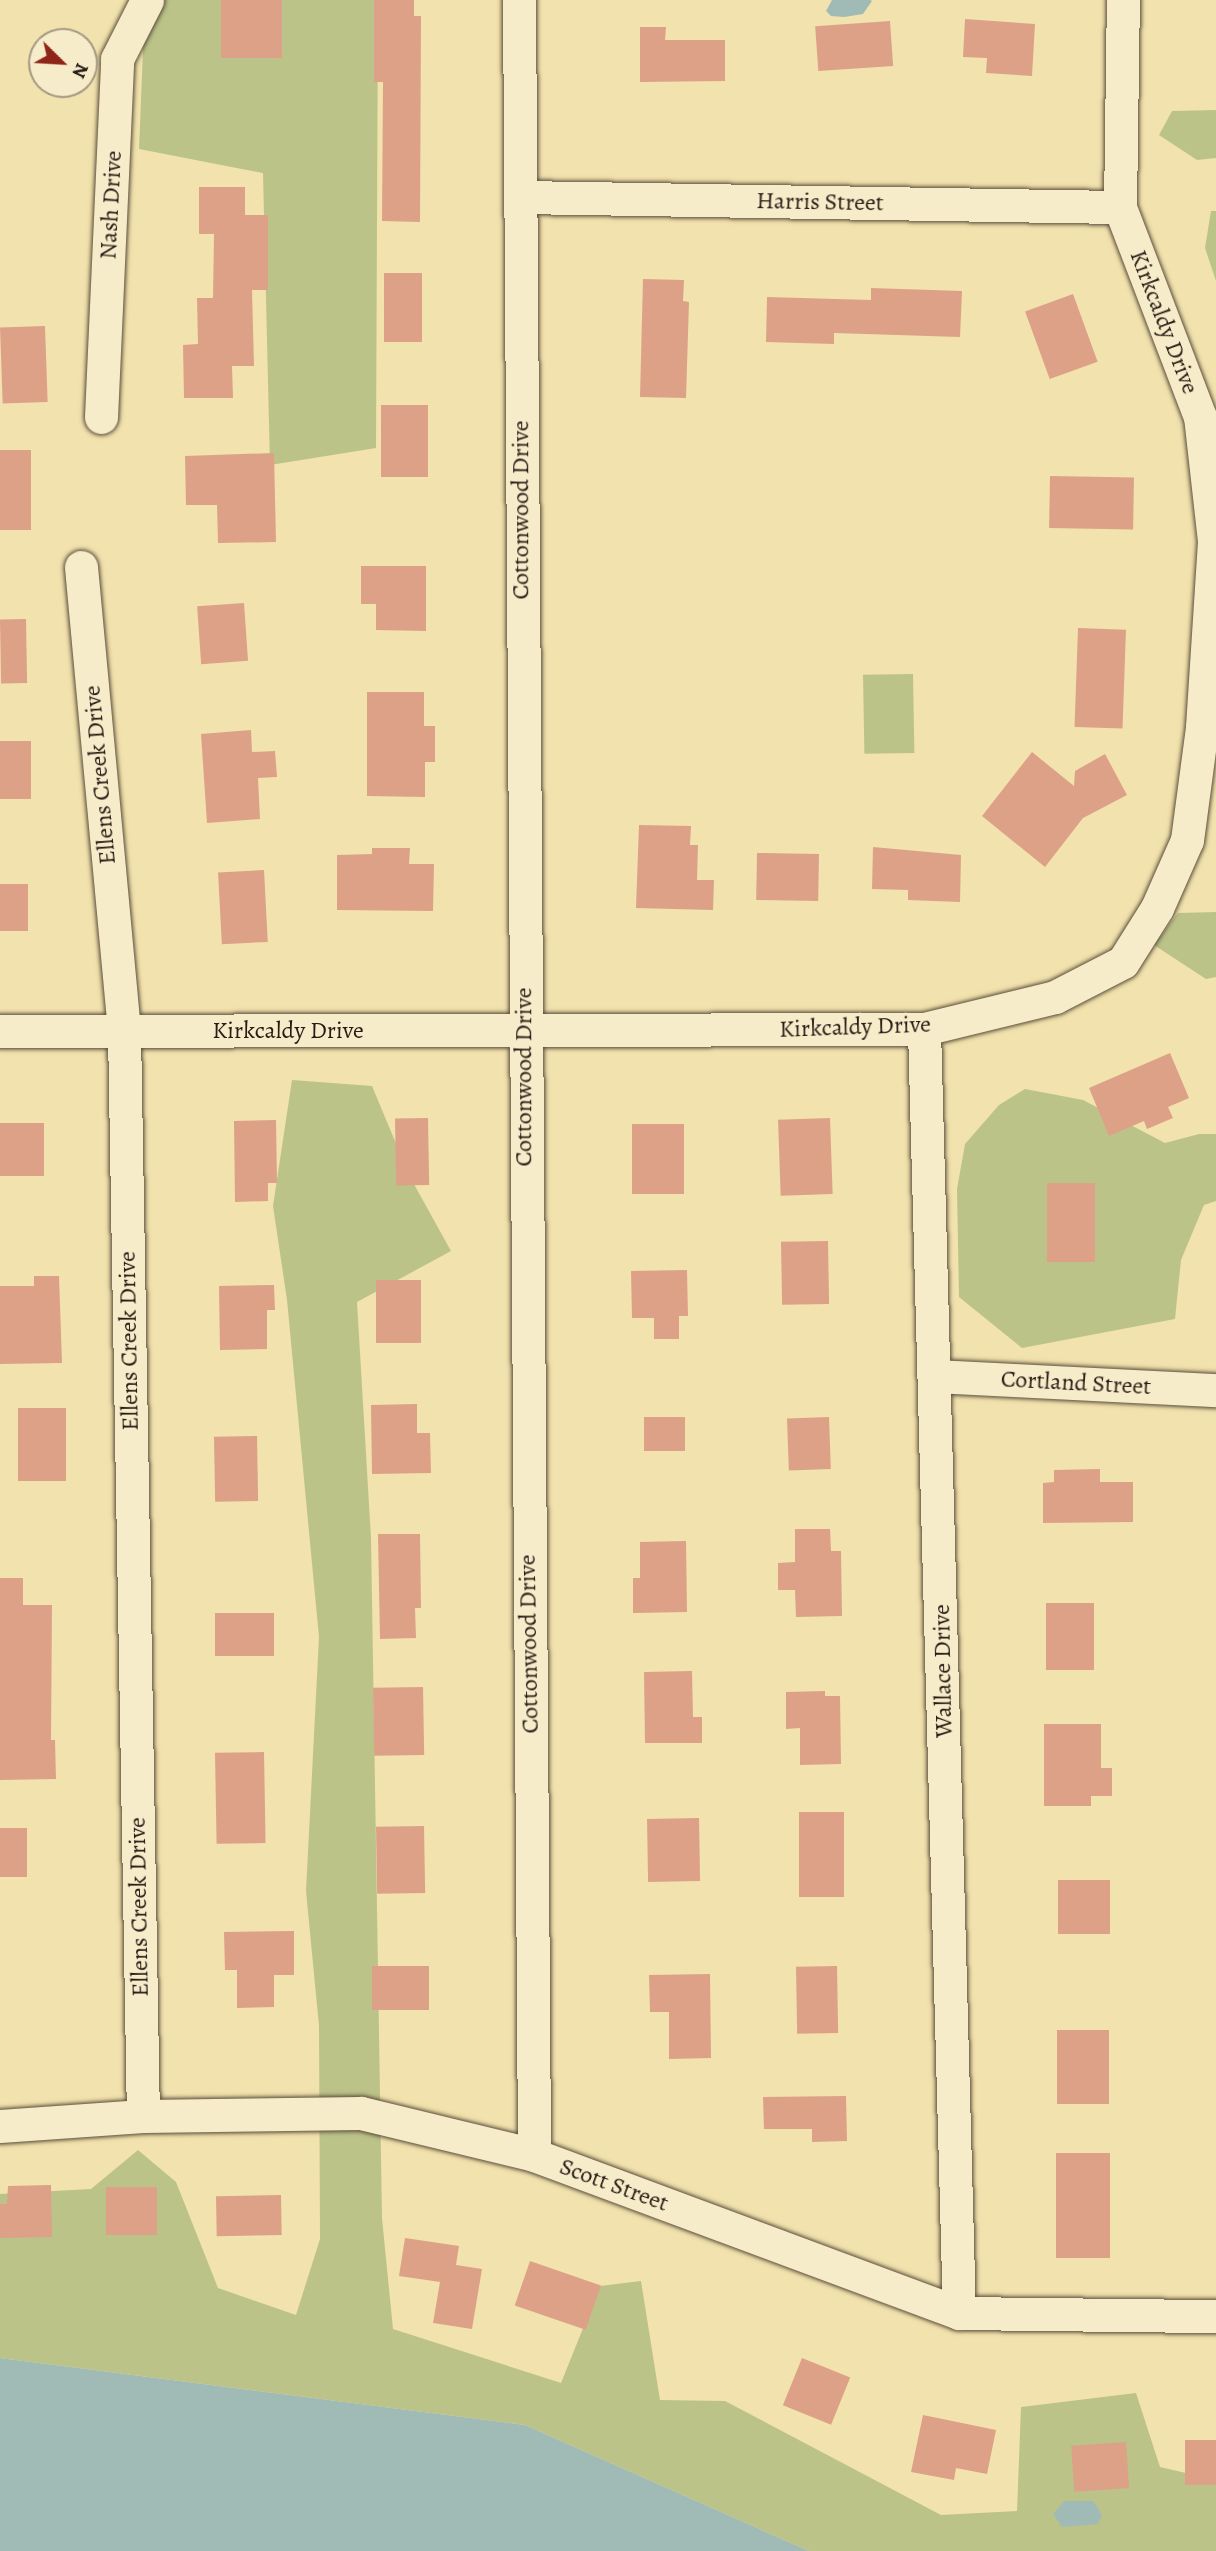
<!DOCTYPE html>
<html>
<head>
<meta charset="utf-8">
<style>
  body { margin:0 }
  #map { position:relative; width:1216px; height:2551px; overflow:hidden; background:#f2e2ad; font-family:Alegreya,serif }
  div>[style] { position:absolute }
  .green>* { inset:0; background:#bcc389; transform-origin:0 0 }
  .water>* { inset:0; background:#a0bbb5 }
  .building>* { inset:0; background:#dda187; transform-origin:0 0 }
  .roads { filter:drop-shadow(0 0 2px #5a4e3b) drop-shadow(0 0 2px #5a4e3b) }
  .street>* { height:33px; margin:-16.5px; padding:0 16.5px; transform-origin:16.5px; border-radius:16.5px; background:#f7ecca }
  span { translate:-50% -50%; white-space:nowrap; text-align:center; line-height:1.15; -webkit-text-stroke:6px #f7ecca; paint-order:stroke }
  .street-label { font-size:24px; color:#271c15 }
  .north { position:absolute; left:28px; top:28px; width:70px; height:70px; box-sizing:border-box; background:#f7ecca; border:2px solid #a49982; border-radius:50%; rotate:114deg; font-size:19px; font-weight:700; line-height:28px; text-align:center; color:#271c15 }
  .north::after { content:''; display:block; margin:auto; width:24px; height:32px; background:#8f2418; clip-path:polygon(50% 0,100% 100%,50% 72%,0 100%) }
</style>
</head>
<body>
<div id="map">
  <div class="green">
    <i style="clip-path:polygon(145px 0,378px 0,376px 448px,270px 465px,263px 173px,139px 149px)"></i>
    <i style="clip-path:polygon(1216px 110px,1216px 158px,1197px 160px,1159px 135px,1172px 111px)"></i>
    <i style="clip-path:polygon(1211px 211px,1216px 211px,1216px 281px,1205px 248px)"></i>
    <i style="left:913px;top:674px;width:79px;height:50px;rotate:89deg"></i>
    <i style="clip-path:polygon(1216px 912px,1216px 977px,1206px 979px,1154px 945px,1178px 913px)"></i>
    <i style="clip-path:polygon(292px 1080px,372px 1086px,410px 1177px,451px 1251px,357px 1302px,371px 1538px,382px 2218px,393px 2329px,561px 2383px,600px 2286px,641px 2281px,660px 2400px,725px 2401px,941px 2515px,1017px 2511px,1021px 2407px,1136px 2393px,1160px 2467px,1216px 2480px,1216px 2551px,809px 2551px,525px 2425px,0 2358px,0 2194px,91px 2189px,138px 2150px,176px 2182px,218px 2288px,296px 2315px,320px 2239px,319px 2026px,306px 1891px,319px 1637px,287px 1300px,273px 1206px)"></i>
    <i style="clip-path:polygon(1025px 1089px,1083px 1100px,1165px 1143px,1199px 1134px,1216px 1134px,1216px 1201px,1204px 1205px,1181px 1260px,1175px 1319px,1022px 1348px,959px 1297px,957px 1189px,965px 1144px,999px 1105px)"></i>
  </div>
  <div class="water">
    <i style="clip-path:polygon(832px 0,870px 0,872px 1px,863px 14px,844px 17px,831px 16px,826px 11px)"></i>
    <i style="clip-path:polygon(0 2358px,525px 2425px,809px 2551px,0 2551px)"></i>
    <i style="clip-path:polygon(1064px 2501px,1093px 2501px,1102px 2515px,1098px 2524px,1062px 2527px,1053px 2514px)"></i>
  </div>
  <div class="building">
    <i style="left:221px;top:0;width:61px;height:58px"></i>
    <i style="clip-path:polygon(374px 0,414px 0,414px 16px,421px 16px,420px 222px,382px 221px,383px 82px,374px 82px)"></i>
    <i style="clip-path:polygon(965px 19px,1035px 24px,1032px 76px,986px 73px,987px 58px,963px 57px)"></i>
    <i style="left:890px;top:21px;width:45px;height:75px;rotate:86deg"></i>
    <i style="clip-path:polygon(640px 27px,666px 27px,665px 40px,725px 40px,725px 81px,640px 82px)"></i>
    <i style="clip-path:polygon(199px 187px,245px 187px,245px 215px,268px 215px,268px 290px,252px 290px,254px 366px,232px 366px,233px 398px,184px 398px,183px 345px,198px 344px,197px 298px,213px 298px,214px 234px,199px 234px)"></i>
    <i style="left:384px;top:273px;width:38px;height:69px"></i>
    <i style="clip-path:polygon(643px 279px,684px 280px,683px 301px,689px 302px,686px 398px,640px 397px)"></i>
    <i style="clip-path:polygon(871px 288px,962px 291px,960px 337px,834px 333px,834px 344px,766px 342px,767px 297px,871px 300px)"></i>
    <i style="left:1073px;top:294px;width:72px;height:51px;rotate:70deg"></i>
    <i style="left:45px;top:326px;width:76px;height:45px;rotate:88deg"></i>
    <i style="left:381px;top:405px;width:47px;height:72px"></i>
    <i style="left:0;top:450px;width:31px;height:80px"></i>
    <i style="clip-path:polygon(274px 453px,276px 542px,218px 543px,217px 505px,186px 505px,185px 456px)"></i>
    <i style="left:1050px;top:476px;width:84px;height:52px;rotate:1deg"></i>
    <i style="clip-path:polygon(361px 566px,426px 566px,426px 631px,376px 630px,376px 604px,361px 604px)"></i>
    <i style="left:244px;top:603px;width:58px;height:47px;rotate:86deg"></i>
    <i style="left:26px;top:619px;width:64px;height:26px;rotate:89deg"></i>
    <i style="left:1078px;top:628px;width:48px;height:99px;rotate:2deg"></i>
    <i style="clip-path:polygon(367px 692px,424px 692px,424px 726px,435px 726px,435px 762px,425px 762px,425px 797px,367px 796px)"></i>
    <i style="clip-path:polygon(251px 730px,252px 752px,275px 751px,277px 777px,258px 778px,260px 819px,207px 823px,201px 734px)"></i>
    <i style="left:0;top:741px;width:31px;height:58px"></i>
    <i style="clip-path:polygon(1032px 752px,1074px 786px,1075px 771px,1105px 754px,1127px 795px,1083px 818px,1045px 867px,982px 816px)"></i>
    <i style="clip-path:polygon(639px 825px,691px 826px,690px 845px,698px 845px,697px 880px,714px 880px,713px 910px,636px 908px)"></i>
    <i style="clip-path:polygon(873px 847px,961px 855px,960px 902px,908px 900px,908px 890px,872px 889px)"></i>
    <i style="clip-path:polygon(372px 848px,410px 848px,409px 864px,434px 864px,433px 911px,337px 910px,337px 855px,372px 854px)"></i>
    <i style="left:757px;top:853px;width:62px;height:47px;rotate:1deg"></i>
    <i style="left:264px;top:870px;width:72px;height:46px;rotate:87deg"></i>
    <i style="left:0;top:884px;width:28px;height:47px"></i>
    <i style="clip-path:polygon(1170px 1053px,1189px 1098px,1168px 1107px,1173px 1118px,1147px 1129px,1144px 1121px,1109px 1136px,1089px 1088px)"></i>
    <i style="left:428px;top:1118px;width:67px;height:33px;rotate:89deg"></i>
    <i style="left:830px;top:1118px;width:76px;height:52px;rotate:88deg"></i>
    <i style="clip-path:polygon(276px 1120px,277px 1183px,268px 1183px,268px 1201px,235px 1202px,234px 1121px)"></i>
    <i style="left:0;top:1123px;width:44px;height:53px"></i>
    <i style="left:632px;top:1124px;width:52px;height:70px"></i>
    <i style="left:1047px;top:1183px;width:48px;height:79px"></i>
    <i style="left:828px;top:1241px;width:63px;height:47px;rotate:89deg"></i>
    <i style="clip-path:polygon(687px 1270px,688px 1316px,679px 1316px,679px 1339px,654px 1339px,654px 1318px,632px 1318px,631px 1271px)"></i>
    <i style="clip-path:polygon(34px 1276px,59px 1276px,62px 1363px,0 1364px,0 1286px,34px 1286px)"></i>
    <i style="left:421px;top:1280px;width:63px;height:45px;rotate:90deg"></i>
    <i style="clip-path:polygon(274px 1285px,275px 1310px,267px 1310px,267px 1349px,220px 1350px,219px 1286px)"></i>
    <i style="clip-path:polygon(417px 1404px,417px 1433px,430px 1433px,431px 1473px,372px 1474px,371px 1405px)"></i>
    <i style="left:66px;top:1408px;width:73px;height:48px;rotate:90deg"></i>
    <i style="left:685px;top:1417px;width:34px;height:41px;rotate:90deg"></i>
    <i style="left:829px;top:1417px;width:52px;height:42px;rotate:88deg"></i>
    <i style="left:257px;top:1436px;width:65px;height:43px;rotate:89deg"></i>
    <i style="clip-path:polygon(1100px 1469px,1100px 1482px,1133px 1482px,1133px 1522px,1043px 1523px,1043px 1483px,1054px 1482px,1054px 1470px)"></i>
    <i style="clip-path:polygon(795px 1529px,830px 1529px,831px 1551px,841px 1551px,842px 1616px,796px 1617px,795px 1590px,778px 1590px,778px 1563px,795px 1562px)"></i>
    <i style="clip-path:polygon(378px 1534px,420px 1534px,421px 1608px,415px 1608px,416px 1638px,380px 1639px)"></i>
    <i style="clip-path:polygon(686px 1541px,687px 1612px,633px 1613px,633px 1578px,640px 1578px,640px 1542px)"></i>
    <i style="clip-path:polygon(0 1578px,23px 1578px,23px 1605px,52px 1605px,51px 1740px,55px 1740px,56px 1779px,0 1780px)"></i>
    <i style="left:1046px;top:1603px;width:48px;height:67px"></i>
    <i style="left:274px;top:1613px;width:43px;height:59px;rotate:90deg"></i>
    <i style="clip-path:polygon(692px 1671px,693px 1717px,702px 1717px,702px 1743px,645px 1743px,644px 1672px)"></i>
    <i style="left:423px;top:1687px;width:68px;height:50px;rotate:89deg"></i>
    <i style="clip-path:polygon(825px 1691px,825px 1696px,840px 1696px,841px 1764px,800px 1765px,800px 1728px,786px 1729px,786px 1692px)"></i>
    <i style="clip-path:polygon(1044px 1724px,1101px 1724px,1101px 1768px,1112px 1768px,1112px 1796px,1091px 1796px,1091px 1806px,1044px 1806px)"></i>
    <i style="left:264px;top:1752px;width:91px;height:49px;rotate:89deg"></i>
    <i style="left:799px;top:1812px;width:45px;height:85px"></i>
    <i style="left:699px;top:1818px;width:63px;height:52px;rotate:89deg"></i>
    <i style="left:424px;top:1826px;width:67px;height:48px;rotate:89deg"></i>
    <i style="left:0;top:1828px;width:27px;height:49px"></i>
    <i style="left:1058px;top:1880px;width:52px;height:54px"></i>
    <i style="clip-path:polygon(294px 1931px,294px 1975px,274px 1975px,274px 2007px,237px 2008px,237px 1970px,225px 1970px,224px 1932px)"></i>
    <i style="left:429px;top:1966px;width:44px;height:57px;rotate:90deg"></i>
    <i style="left:837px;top:1966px;width:67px;height:41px;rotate:89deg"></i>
    <i style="clip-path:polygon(710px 1974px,711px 2058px,669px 2059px,669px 2012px,650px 2012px,649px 1975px)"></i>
    <i style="left:1109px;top:2030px;width:74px;height:52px;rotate:90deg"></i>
    <i style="clip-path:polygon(846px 2096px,847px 2141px,812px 2142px,812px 2129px,764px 2129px,763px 2097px)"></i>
    <i style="left:1056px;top:2153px;width:54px;height:105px"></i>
    <i style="clip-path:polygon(51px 2185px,52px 2237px,0 2238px,0 2204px,7px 2204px,8px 2186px)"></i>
    <i style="left:157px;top:2187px;width:48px;height:51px;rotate:90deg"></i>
    <i style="left:281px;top:2195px;width:40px;height:65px;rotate:89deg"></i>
    <i style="clip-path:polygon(405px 2238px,459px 2246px,456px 2265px,482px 2269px,472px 2329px,433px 2323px,440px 2282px,399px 2276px)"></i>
    <i style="left:530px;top:2261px;width:75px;height:47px;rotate:19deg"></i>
    <i style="left:802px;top:2358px;width:52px;height:51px;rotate:22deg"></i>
    <i style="clip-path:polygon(923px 2415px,996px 2430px,987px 2474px,956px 2468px,954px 2480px,911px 2472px)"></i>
    <i style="left:1216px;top:2440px;width:45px;height:31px;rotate:90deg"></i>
    <i style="left:1126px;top:2442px;width:46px;height:55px;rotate:86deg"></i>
  </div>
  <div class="roads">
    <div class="street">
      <i style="left:519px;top:0;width:2155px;rotate:89.6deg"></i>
      <i style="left:521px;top:197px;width:599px;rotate:0.96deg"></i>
      <i style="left:101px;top:417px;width:358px;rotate:-87.4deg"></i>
      <i style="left:117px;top:59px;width:66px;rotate:-63deg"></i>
      <i style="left:81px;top:567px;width:466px;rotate:84.7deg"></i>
      <i style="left:124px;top:1031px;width:1085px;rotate:89deg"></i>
      <i style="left:924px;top:1029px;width:1284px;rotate:88.44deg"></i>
      <i style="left:0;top:1031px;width:924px;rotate:-0.12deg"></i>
      <i style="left:924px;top:1029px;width:135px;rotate:-13.7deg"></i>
      <i style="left:1055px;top:997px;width:76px;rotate:-27.2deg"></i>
      <i style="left:1123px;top:962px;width:64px;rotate:-57.8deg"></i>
      <i style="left:1157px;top:908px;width:74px;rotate:-66.2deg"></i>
      <i style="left:1187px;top:840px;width:114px;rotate:-82.4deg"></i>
      <i style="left:1202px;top:727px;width:186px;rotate:-86.3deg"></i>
      <i style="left:1214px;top:541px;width:125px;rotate:-96.4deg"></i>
      <i style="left:1200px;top:417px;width:225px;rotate:-110.9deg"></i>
      <i style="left:1120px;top:207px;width:207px;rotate:-89.2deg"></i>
      <i style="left:936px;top:1376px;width:280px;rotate:2.9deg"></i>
      <i style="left:0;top:2126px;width:143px;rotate:-4deg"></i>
      <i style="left:143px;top:2116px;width:218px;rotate:-0.8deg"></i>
      <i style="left:361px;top:2113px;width:178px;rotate:13.6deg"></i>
      <i style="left:534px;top:2155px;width:453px;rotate:20.4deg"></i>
      <i style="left:959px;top:2313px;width:257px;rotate:0.7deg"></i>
    </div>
  </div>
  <div class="street-label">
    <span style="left:820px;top:202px;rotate:1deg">Harris Street</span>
    <span style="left:111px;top:205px;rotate:-87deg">Nash Drive</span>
    <span style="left:1164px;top:322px;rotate:69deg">Kirkcaldy Drive</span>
    <span style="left:521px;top:510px;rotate:-90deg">Cottonwood Drive</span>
    <span style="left:100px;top:775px;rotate:-95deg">Ellens Creek Drive</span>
    <span style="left:855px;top:1027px;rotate:-2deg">Kirkcaldy Drive</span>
    <span style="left:288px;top:1031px">Kirkcaldy Drive</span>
    <span style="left:524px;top:1077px;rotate:-90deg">Cottonwood Drive</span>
    <span style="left:129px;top:1341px;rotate:-91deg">Ellens Creek Drive</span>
    <span style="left:1076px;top:1383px;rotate:3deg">Cortland Street</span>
    <span style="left:529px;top:1644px;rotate:-91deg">Cottonwood Drive</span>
    <span style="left:943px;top:1671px;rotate:-91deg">Wallace Drive</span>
    <span style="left:139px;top:1907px;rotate:-91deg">Ellens Creek Drive</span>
    <span style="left:614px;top:2185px;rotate:20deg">Scott Street</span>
  </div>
  <div class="north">N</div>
</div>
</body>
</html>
